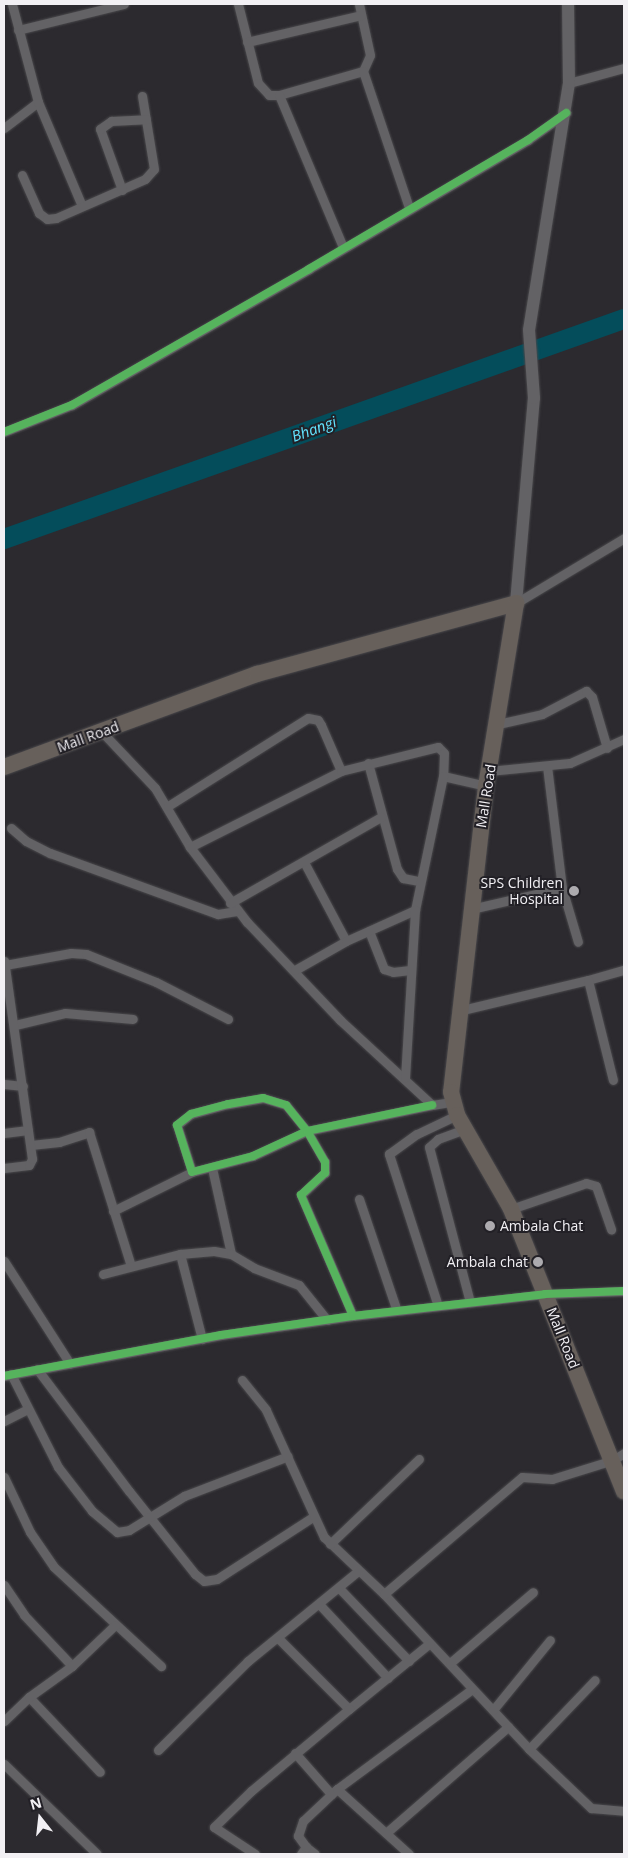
<!DOCTYPE html>
<html>
<head>
<meta charset="utf-8">
<style>
  body { margin:0 }
  #map { position:relative; width:628px; height:1858px; overflow:hidden; background:#2c2a2f; font-family:"Open Sans",sans-serif }
  div>[style] { position:absolute }
  .river>* { height:20px; margin:-10px; padding:0 10px; transform-origin:10px; border-radius:10px; background:#044d5b }
  .roads { filter:drop-shadow(0 0 1px #49484b) drop-shadow(0 0 1px #49484b) }
  .street>* { height:9px; margin:-4.5px; padding:0 4.5px; transform-origin:4.5px; border-radius:4.5px; background:#636265 }
  .secondary>* { height:12px; margin:-6px; padding:0 6px; transform-origin:6px; border-radius:6px; background:#636265 }
  .highway>* { height:16px; margin:-8px; padding:0 8px; transform-origin:8px; border-radius:8px; background:#67605b }
  .cycleway>* { height:8px; margin:-4px; padding:0 4px; transform-origin:4px; border-radius:4px; background:#56b35d }
  .dots>* { width:14px; height:14px; translate:-50% -50%; box-sizing:border-box; border:2px solid #222026; border-radius:50% }
  span { translate:-50% -50%; white-space:nowrap; text-align:center; line-height:1.15; -webkit-text-stroke:4px #222026; paint-order:stroke }
  .street-label { font-size:14px; color:#f2f0f4 }
  .poi-label { font-size:14px; color:#f2f0f4 }
  .right { translate:-100% -50%; text-align:right }
  .left { translate:0 -50%; text-align:left }
  .water-label { font-size:15px; color:#62e4ff; font-style:italic }
  .frame { position:absolute; inset:0; border:5px solid #f2f0f4; pointer-events:none }
  .north { position:absolute; left:15px; top:1793px; width:50px; height:50px; -webkit-text-stroke:4px #222026; paint-order:stroke; rotate:344deg; font-size:14px; font-weight:700; line-height:20px; text-align:center; color:#f2f0f4 }
  .north::after { content:''; display:block; margin:auto; width:18px; height:22px; background:#f2f0f4; clip-path:polygon(50% 0,100% 100%,50% 72%,0 100%) }
</style>
</head>
<body>
<div id="map">
  <div class="river">
    <i style="left:4px;top:539px;width:658px;rotate:-19.54deg"></i>
  </div>
  <div class="roads">
    <div class="street">
      <i style="left:238px;top:4px;width:81px;rotate:75.8deg"></i>
      <i style="left:258px;top:83px;width:16px;rotate:47deg"></i>
      <i style="left:269px;top:95px;width:10px"></i>
      <i style="left:279px;top:95px;width:87px;rotate:-15.9deg"></i>
      <i style="left:363px;top:71px;width:17px;rotate:-66deg"></i>
      <i style="left:370px;top:55px;width:52px;rotate:-102.2deg"></i>
      <i style="left:18px;top:30px;width:109px;rotate:-13.8deg"></i>
      <i style="left:247px;top:42px;width:117px;rotate:-13.3deg"></i>
      <i style="left:363px;top:71px;width:145px;rotate:71.4deg"></i>
      <i style="left:569px;top:83px;width:57px;rotate:-15.3deg"></i>
      <i style="left:279px;top:95px;width:165px;rotate:67.2deg"></i>
      <i style="left:38px;top:102px;width:113px;rotate:67.1deg"></i>
      <i style="left:4px;top:128px;width:43px;rotate:-37.4deg"></i>
      <i style="left:38px;top:102px;width:101px;rotate:-104.9deg"></i>
      <i style="left:22px;top:175px;width:42px;rotate:65.9deg"></i>
      <i style="left:39px;top:213px;width:10px;rotate:37deg"></i>
      <i style="left:47px;top:219px;width:9px;rotate:-6deg"></i>
      <i style="left:56px;top:218px;width:97px;rotate:-23.7deg"></i>
      <i style="left:145px;top:179px;width:13px;rotate:-48deg"></i>
      <i style="left:154px;top:169px;width:74px;rotate:-99.3deg"></i>
      <i style="left:122px;top:190px;width:65px;rotate:-109.8deg"></i>
      <i style="left:100px;top:129px;width:14px;rotate:-36deg"></i>
      <i style="left:111px;top:121px;width:35px;rotate:-3deg"></i>
      <i style="left:4px;top:432px;width:73px;rotate:-21.7deg"></i>
      <i style="left:72px;top:405px;width:273px;rotate:-29.8deg"></i>
      <i style="left:309px;top:269px;width:254px;rotate:-30.5deg"></i>
      <i style="left:528px;top:140px;width:47px;rotate:-35.4deg"></i>
      <i style="left:516px;top:603px;width:126px;rotate:-31deg"></i>
      <i style="left:498px;top:724px;width:45px;rotate:-12.8deg"></i>
      <i style="left:542px;top:714px;width:50px;rotate:-27.6deg"></i>
      <i style="left:586px;top:691px;width:8px;rotate:45deg"></i>
      <i style="left:592px;top:697px;width:53px;rotate:73.6deg"></i>
      <i style="left:102px;top:732px;width:77px;rotate:46.6deg"></i>
      <i style="left:155px;top:788px;width:69px;rotate:59.3deg"></i>
      <i style="left:190px;top:847px;width:94px;rotate:52.8deg"></i>
      <i style="left:247px;top:922px;width:135px;rotate:46.5deg"></i>
      <i style="left:340px;top:1020px;width:125px;rotate:42.7deg"></i>
      <i style="left:432px;top:1105px;width:20px;rotate:-9deg"></i>
      <i style="left:368px;top:763px;width:110px;rotate:74.7deg"></i>
      <i style="left:397px;top:869px;width:11px;rotate:56deg"></i>
      <i style="left:403px;top:878px;width:15px;rotate:11deg"></i>
      <i style="left:547px;top:766px;width:123px;rotate:83deg"></i>
      <i style="left:562px;top:888px;width:56px;rotate:73.5deg"></i>
      <i style="left:489px;top:771px;width:81px;rotate:-5.6deg"></i>
      <i style="left:570px;top:763px;width:59px;rotate:-24deg"></i>
      <i style="left:443px;top:776px;width:44px;rotate:13.1deg"></i>
      <i style="left:168px;top:806px;width:165px;rotate:-32.2deg"></i>
      <i style="left:308px;top:718px;width:10px;rotate:11deg"></i>
      <i style="left:318px;top:720px;width:6px;rotate:59deg"></i>
      <i style="left:321px;top:725px;width:50px;rotate:66.5deg"></i>
      <i style="left:11px;top:828px;width:20px;rotate:41deg"></i>
      <i style="left:26px;top:841px;width:27px;rotate:27deg"></i>
      <i style="left:50px;top:853px;width:179px;rotate:20deg"></i>
      <i style="left:218px;top:914px;width:19px;rotate:-9deg"></i>
      <i style="left:190px;top:847px;width:169px;rotate:-26.7deg"></i>
      <i style="left:341px;top:771px;width:100px;rotate:-13.9deg"></i>
      <i style="left:438px;top:747px;width:8px;rotate:45deg"></i>
      <i style="left:444px;top:753px;width:23px;rotate:92deg"></i>
      <i style="left:443px;top:776px;width:137px;rotate:101.8deg"></i>
      <i style="left:304px;top:862px;width:89px;rotate:62deg"></i>
      <i style="left:230px;top:903px;width:174px;rotate:-29.7deg"></i>
      <i style="left:471px;top:909px;width:93px;rotate:-13deg"></i>
      <i style="left:369px;top:931px;width:41px;rotate:68.5deg"></i>
      <i style="left:384px;top:969px;width:9px;rotate:18deg"></i>
      <i style="left:393px;top:972px;width:17px;rotate:-7deg"></i>
      <i style="left:5px;top:965px;width:67px;rotate:-10.3deg"></i>
      <i style="left:71px;top:953px;width:15px;rotate:4deg"></i>
      <i style="left:86px;top:954px;width:75px;rotate:21.8deg"></i>
      <i style="left:156px;top:982px;width:81px;rotate:27.2deg"></i>
      <i style="left:295px;top:970px;width:59px;rotate:-29.6deg"></i>
      <i style="left:346px;top:941px;width:76px;rotate:-24.2deg"></i>
      <i style="left:415px;top:910px;width:168px;rotate:93.4deg"></i>
      <i style="left:588px;top:980px;width:37px;rotate:-16deg"></i>
      <i style="left:458px;top:1011px;width:134px;rotate:-13.4deg"></i>
      <i style="left:588px;top:980px;width:103px;rotate:76deg"></i>
      <i style="left:15px;top:1025px;width:51px;rotate:-13.5deg"></i>
      <i style="left:65px;top:1013px;width:68px;rotate:5deg"></i>
      <i style="left:4px;top:1084px;width:19px;rotate:6deg"></i>
      <i style="left:465px;top:1129px;width:29px;rotate:160deg"></i>
      <i style="left:438px;top:1139px;width:12px;rotate:138deg"></i>
      <i style="left:429px;top:1147px;width:160px;rotate:75.2deg"></i>
      <i style="left:4px;top:1133px;width:24px;rotate:-7deg"></i>
      <i style="left:31px;top:1145px;width:28px;rotate:-6deg"></i>
      <i style="left:59px;top:1142px;width:32px;rotate:-18deg"></i>
      <i style="left:89px;top:1132px;width:140px;rotate:72.6deg"></i>
      <i style="left:4px;top:1168px;width:25px;rotate:-7deg"></i>
      <i style="left:29px;top:1165px;width:7px;rotate:-63deg"></i>
      <i style="left:32px;top:1159px;width:200px;rotate:-98deg"></i>
      <i style="left:212px;top:1168px;width:88px;rotate:77.5deg"></i>
      <i style="left:359px;top:1199px;width:118px;rotate:71.3deg"></i>
      <i style="left:511px;top:1209px;width:79px;rotate:-19.1deg"></i>
      <i style="left:586px;top:1183px;width:10px;rotate:17deg"></i>
      <i style="left:596px;top:1186px;width:46px;rotate:70.8deg"></i>
      <i style="left:113px;top:1211px;width:88px;rotate:-26.3deg"></i>
      <i style="left:180px;top:1254px;width:88px;rotate:75.5deg"></i>
      <i style="left:4px;top:1261px;width:122px;rotate:57.3deg"></i>
      <i style="left:103px;top:1274px;width:80px;rotate:-14.6deg"></i>
      <i style="left:180px;top:1254px;width:34px;rotate:-5deg"></i>
      <i style="left:214px;top:1251px;width:17px;rotate:10deg"></i>
      <i style="left:231px;top:1254px;width:27px;rotate:31deg"></i>
      <i style="left:254px;top:1268px;width:48px;rotate:20.7deg"></i>
      <i style="left:299px;top:1285px;width:45px;rotate:51.3deg"></i>
      <i style="left:438px;top:1306px;width:160px;rotate:-107.9deg"></i>
      <i style="left:389px;top:1154px;width:34px;rotate:-36deg"></i>
      <i style="left:417px;top:1134px;width:44px;rotate:-25.4deg"></i>
      <i style="left:353px;top:1316px;width:132px;rotate:-113.3deg"></i>
      <i style="left:301px;top:1195px;width:33px;rotate:-43deg"></i>
      <i style="left:325px;top:1173px;width:11px;rotate:-90deg"></i>
      <i style="left:325px;top:1162px;width:36px;rotate:-120deg"></i>
      <i style="left:307px;top:1131px;width:33px;rotate:-129deg"></i>
      <i style="left:286px;top:1105px;width:24px;rotate:-163deg"></i>
      <i style="left:263px;top:1098px;width:36px;rotate:170deg"></i>
      <i style="left:228px;top:1104px;width:38px;rotate:165deg"></i>
      <i style="left:191px;top:1114px;width:18px;rotate:142deg"></i>
      <i style="left:177px;top:1125px;width:49px;rotate:72.3deg"></i>
      <i style="left:192px;top:1172px;width:63px;rotate:-14.7deg"></i>
      <i style="left:253px;top:1156px;width:60px;rotate:-24.8deg"></i>
      <i style="left:307px;top:1131px;width:128px;rotate:-11.7deg"></i>
      <i style="left:37px;top:1369px;width:153px;rotate:53deg"></i>
      <i style="left:129px;top:1491px;width:106px;rotate:51.5deg"></i>
      <i style="left:195px;top:1574px;width:11px;rotate:38deg"></i>
      <i style="left:204px;top:1581px;width:13px;rotate:-9deg"></i>
      <i style="left:217px;top:1579px;width:114px;rotate:-32.9deg"></i>
      <i style="left:11px;top:1374px;width:104px;rotate:63.2deg"></i>
      <i style="left:58px;top:1467px;width:56px;rotate:52.3deg"></i>
      <i style="left:92px;top:1511px;width:33px;rotate:40deg"></i>
      <i style="left:117px;top:1532px;width:12px;rotate:-9deg"></i>
      <i style="left:129px;top:1530px;width:65px;rotate:-31.7deg"></i>
      <i style="left:184px;top:1496px;width:111px;rotate:-21deg"></i>
      <i style="left:4px;top:1376px;width:221px;rotate:-10.7deg"></i>
      <i style="left:221px;top:1335px;width:133px;rotate:-8.2deg"></i>
      <i style="left:353px;top:1316px;width:193px;rotate:-6.5deg"></i>
      <i style="left:545px;top:1294px;width:79px;rotate:-2.2deg"></i>
      <i style="left:242px;top:1380px;width:38px;rotate:51deg"></i>
      <i style="left:266px;top:1410px;width:140px;rotate:65.5deg"></i>
      <i style="left:324px;top:1537px;width:83px;rotate:43.5deg"></i>
      <i style="left:384px;top:1594px;width:212px;rotate:46.9deg"></i>
      <i style="left:529px;top:1749px;width:86px;rotate:43.6deg"></i>
      <i style="left:591px;top:1808px;width:33px;rotate:5deg"></i>
      <i style="left:4px;top:1421px;width:25px;rotate:-27deg"></i>
      <i style="left:4px;top:1477px;width:61px;rotate:64.7deg"></i>
      <i style="left:30px;top:1532px;width:42px;rotate:55.6deg"></i>
      <i style="left:54px;top:1567px;width:146px;rotate:42.8deg"></i>
      <i style="left:330px;top:1544px;width:123px;rotate:-43.7deg"></i>
      <i style="left:4px;top:1585px;width:36px;rotate:56deg"></i>
      <i style="left:24px;top:1615px;width:70px;rotate:46.7deg"></i>
      <i style="left:339px;top:1588px;width:101px;rotate:46.2deg"></i>
      <i style="left:384px;top:1594px;width:181px;rotate:-40.3deg"></i>
      <i style="left:522px;top:1477px;width:30px;rotate:4deg"></i>
      <i style="left:552px;top:1479px;width:64px;rotate:-17.3deg"></i>
      <i style="left:613px;top:1460px;width:13px;rotate:-32deg"></i>
      <i style="left:319px;top:1604px;width:101px;rotate:47deg"></i>
      <i style="left:278px;top:1638px;width:100px;rotate:45deg"></i>
      <i style="left:349px;top:1709px;width:104px;rotate:-39.2deg"></i>
      <i style="left:450px;top:1663px;width:109px;rotate:-40.5deg"></i>
      <i style="left:29px;top:1697px;width:103px;rotate:46.6deg"></i>
      <i style="left:493px;top:1710px;width:90px;rotate:-50.8deg"></i>
      <i style="left:4px;top:1721px;width:35px;rotate:-44deg"></i>
      <i style="left:29px;top:1697px;width:53px;rotate:-35.8deg"></i>
      <i style="left:72px;top:1666px;width:59px;rotate:-43.6deg"></i>
      <i style="left:529px;top:1749px;width:95px;rotate:-46.3deg"></i>
      <i style="left:158px;top:1750px;width:127px;rotate:-44.7deg"></i>
      <i style="left:248px;top:1661px;width:142px;rotate:-39.3deg"></i>
      <i style="left:295px;top:1753px;width:55px;rotate:48.7deg"></i>
      <i style="left:4px;top:1764px;width:129px;rotate:44.1deg"></i>
      <i style="left:337px;top:1789px;width:168px;rotate:-36.5deg"></i>
      <i style="left:386px;top:1833px;width:162px;rotate:-41deg"></i>
      <i style="left:306px;top:1847px;width:11px;rotate:38deg"></i>
      <i style="left:255px;top:1854px;width:49px;rotate:-146.6deg"></i>
      <i style="left:214px;top:1827px;width:52px;rotate:-44.2deg"></i>
      <i style="left:251px;top:1791px;width:128px;rotate:-39.9deg"></i>
      <i style="left:301px;top:1854px;width:9px;rotate:-54deg"></i>
      <i style="left:306px;top:1847px;width:14px;rotate:-126deg"></i>
      <i style="left:298px;top:1836px;width:16px;rotate:-72deg"></i>
      <i style="left:303px;top:1821px;width:47px;rotate:-43.3deg"></i>
      <i style="left:337px;top:1789px;width:97px;rotate:42.1deg"></i>
    </div>
    <div class="secondary">
      <i style="left:516px;top:603px;width:206px;rotate:-85deg"></i>
      <i style="left:534px;top:398px;width:68px;rotate:-94.2deg"></i>
      <i style="left:529px;top:330px;width:250px;rotate:-80.8deg"></i>
      <i style="left:569px;top:83px;width:79px;rotate:-90.7deg"></i>
    </div>
    <div class="highway">
      <i style="left:4px;top:767px;width:270px;rotate:-20.2deg"></i>
      <i style="left:257px;top:674px;width:269px;rotate:-15.3deg"></i>
      <i style="left:516px;top:603px;width:185px;rotate:99.3deg"></i>
      <i style="left:486px;top:786px;width:308px;rotate:96.5deg"></i>
      <i style="left:451px;top:1092px;width:24px;rotate:75deg"></i>
      <i style="left:457px;top:1115px;width:108px;rotate:60.1deg"></i>
      <i style="left:511px;top:1209px;width:304px;rotate:68.2deg"></i>
    </div>
  </div>
  <div class="cycleway">
    <i style="left:4px;top:432px;width:73px;rotate:-21.7deg"></i>
    <i style="left:72px;top:405px;width:273px;rotate:-29.8deg"></i>
    <i style="left:309px;top:269px;width:254px;rotate:-30.5deg"></i>
    <i style="left:528px;top:140px;width:47px;rotate:-35.4deg"></i>
    <i style="left:353px;top:1316px;width:132px;rotate:-113.3deg"></i>
    <i style="left:301px;top:1195px;width:33px;rotate:-43deg"></i>
    <i style="left:325px;top:1173px;width:11px;rotate:-90deg"></i>
    <i style="left:325px;top:1162px;width:36px;rotate:-120deg"></i>
    <i style="left:307px;top:1131px;width:33px;rotate:-129deg"></i>
    <i style="left:286px;top:1105px;width:24px;rotate:-163deg"></i>
    <i style="left:263px;top:1098px;width:36px;rotate:170deg"></i>
    <i style="left:228px;top:1104px;width:38px;rotate:165deg"></i>
    <i style="left:191px;top:1114px;width:18px;rotate:142deg"></i>
    <i style="left:177px;top:1125px;width:49px;rotate:72.3deg"></i>
    <i style="left:192px;top:1172px;width:63px;rotate:-14.7deg"></i>
    <i style="left:253px;top:1156px;width:60px;rotate:-24.8deg"></i>
    <i style="left:307px;top:1131px;width:128px;rotate:-11.7deg"></i>
    <i style="left:4px;top:1376px;width:221px;rotate:-10.7deg"></i>
    <i style="left:221px;top:1335px;width:133px;rotate:-8.2deg"></i>
    <i style="left:353px;top:1316px;width:193px;rotate:-6.5deg"></i>
    <i style="left:545px;top:1294px;width:79px;rotate:-2.2deg"></i>
  </div>
  <div class="dots">
    <i style="left:574px;top:891px;background:#adabaf"></i>
    <i style="left:490px;top:1226px;background:#adabaf"></i>
    <i style="left:538px;top:1262px;background:#adabaf"></i>
  </div>
  <div class="street-label">
    <span style="left:88px;top:737px;rotate:-20deg">Mall Road</span>
    <span style="left:486px;top:796px;rotate:-81deg">Mall Road</span>
    <span style="left:563px;top:1338px;rotate:68deg">Mall Road</span>
  </div>
  <div class="poi-label">
    <span class="right" style="left:563px;top:891px">SPS Children<br>Hospital</span>
    <span class="left" style="left:500px;top:1226px">Ambala Chat</span>
    <span class="right" style="left:528px;top:1262px">Ambala chat</span>
  </div>
  <div class="water-label">
    <span style="left:314px;top:429px;rotate:-20deg">Bhangi</span>
  </div>
  <div class="frame"></div>
  <div class="north">N</div>
</div>
</body>
</html>
